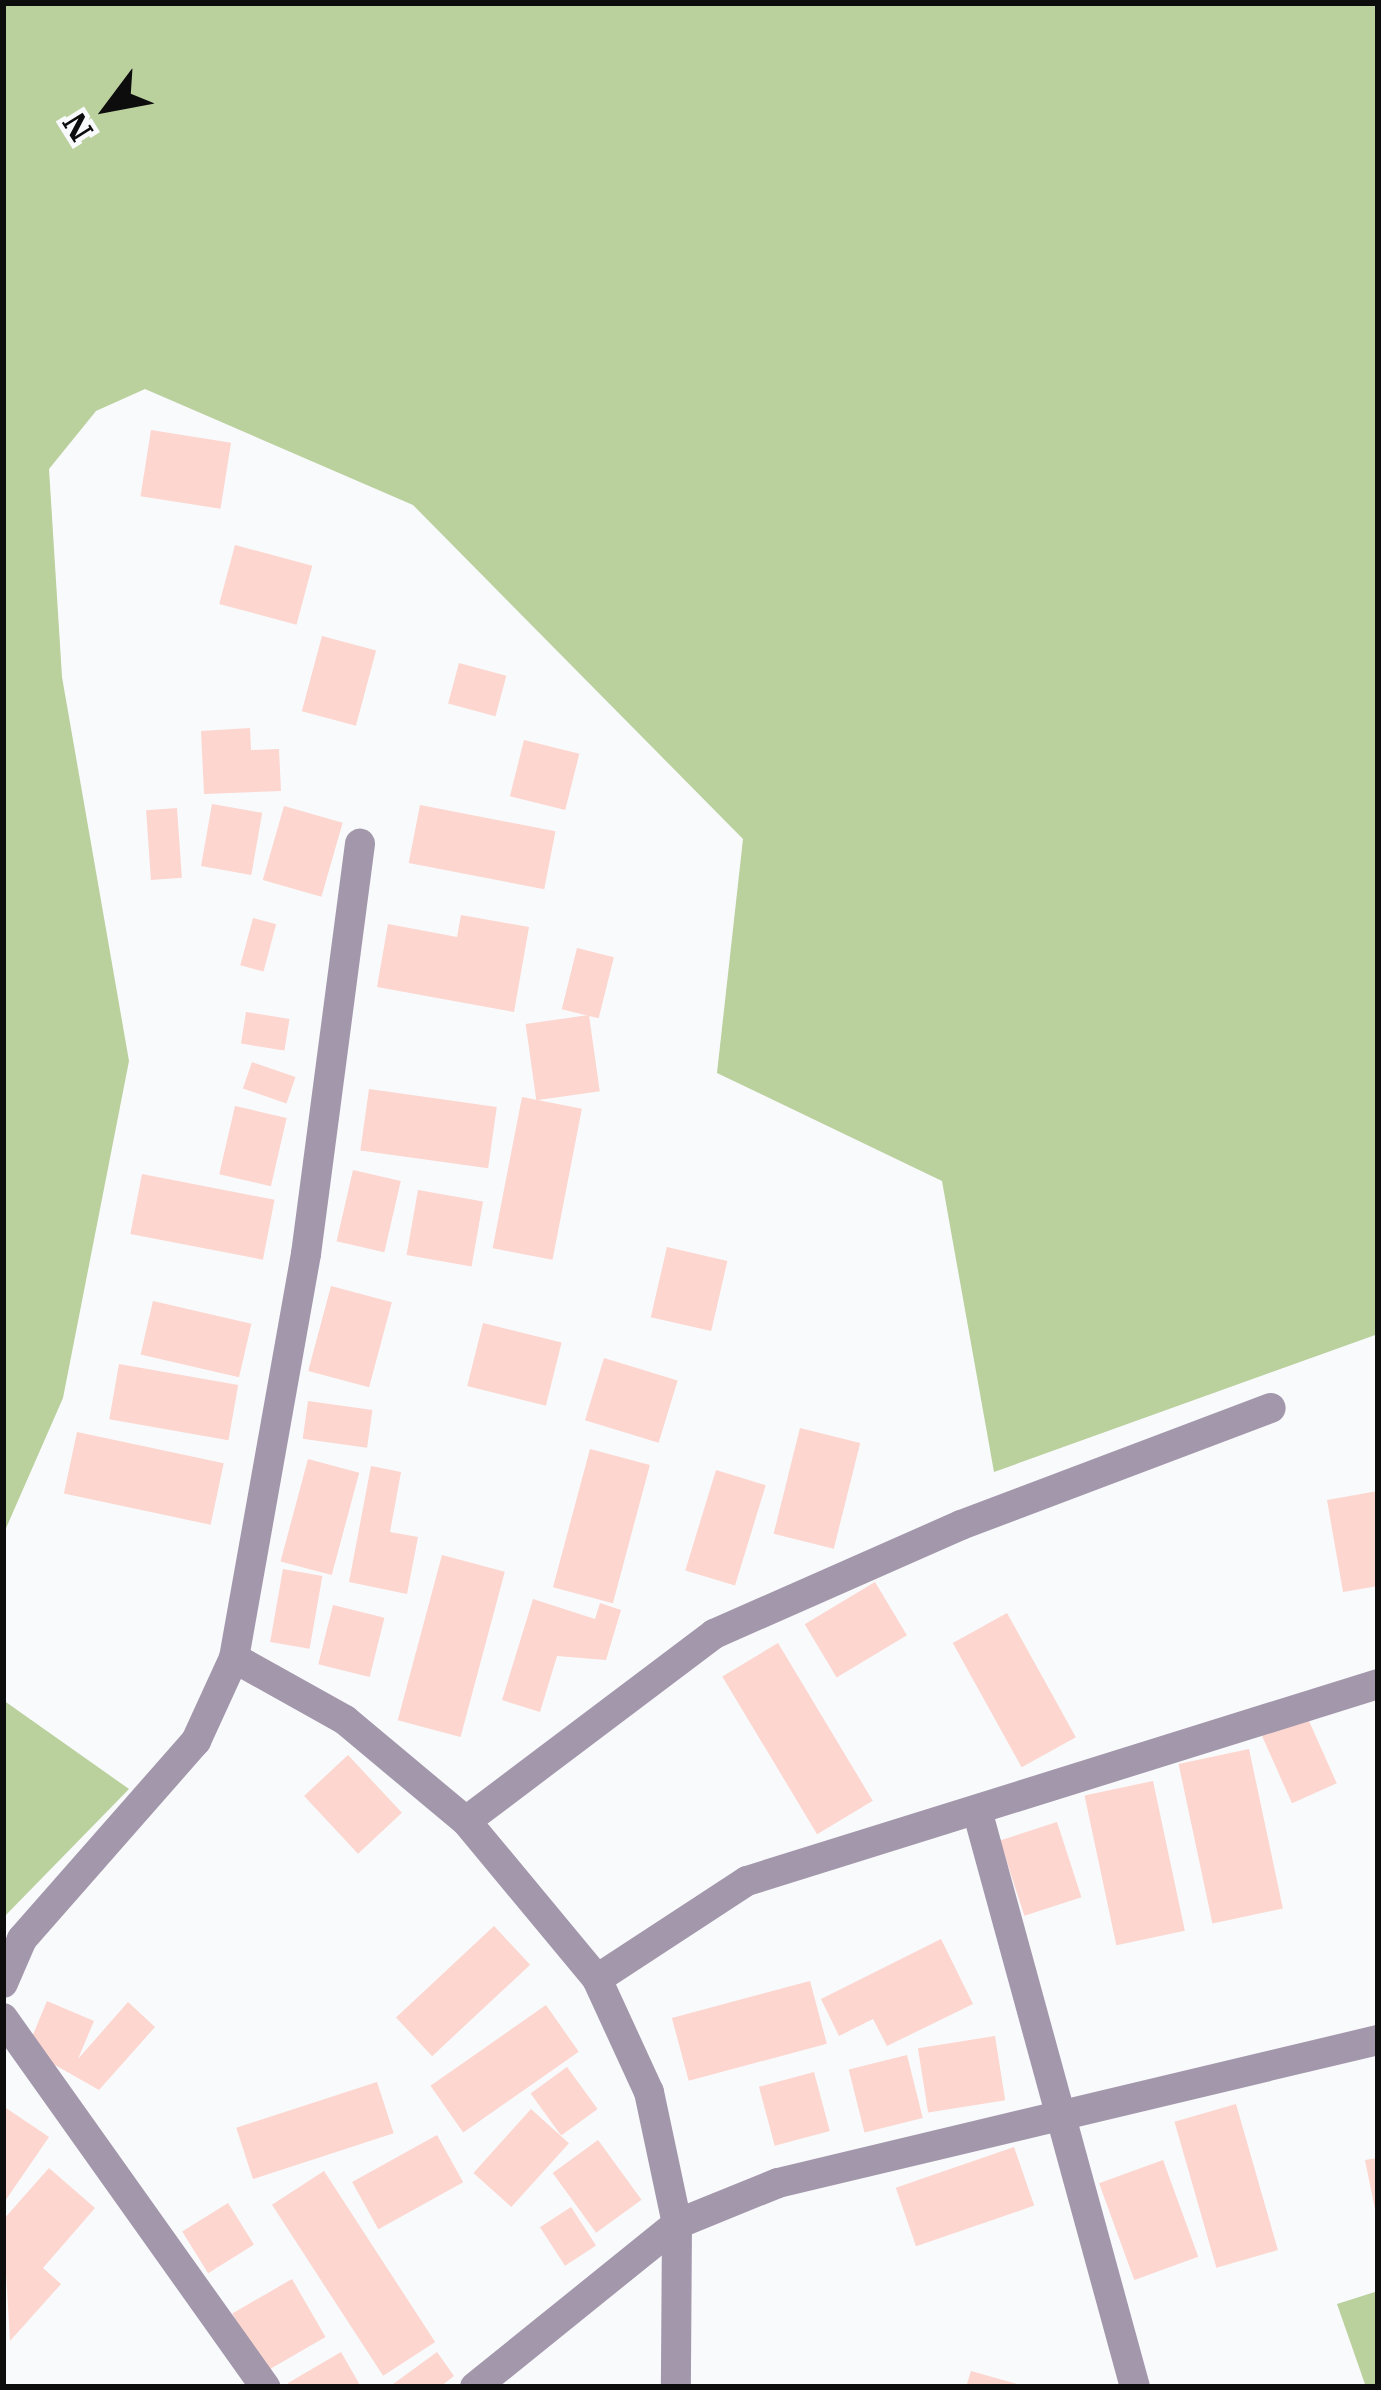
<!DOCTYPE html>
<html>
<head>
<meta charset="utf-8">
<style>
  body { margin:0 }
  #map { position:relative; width:1381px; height:2390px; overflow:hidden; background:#f9fafc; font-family:"IBM Plex Serif",serif }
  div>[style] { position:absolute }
  .forest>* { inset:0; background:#bad09d }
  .building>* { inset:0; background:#fcd6cf; transform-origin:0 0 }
  .minor>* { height:30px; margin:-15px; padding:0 15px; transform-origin:15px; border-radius:15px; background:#a397ac }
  span { translate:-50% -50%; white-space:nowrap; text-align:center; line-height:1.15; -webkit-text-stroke:9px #f9fafc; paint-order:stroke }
  .frame { position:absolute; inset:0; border:6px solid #0d0d0e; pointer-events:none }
  .north { position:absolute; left:48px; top:48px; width:120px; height:120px; -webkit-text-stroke:9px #f9fafc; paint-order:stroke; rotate:238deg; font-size:33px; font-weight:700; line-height:48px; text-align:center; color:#0d0d0e }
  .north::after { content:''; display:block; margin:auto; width:42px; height:54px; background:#0d0d0e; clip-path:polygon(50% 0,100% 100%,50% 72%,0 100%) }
</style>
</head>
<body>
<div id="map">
  <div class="forest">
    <i style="clip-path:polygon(3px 3px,1378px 3px,1378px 1334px,994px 1472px,942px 1181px,717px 1073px,743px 839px,413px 505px,145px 389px,96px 411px,49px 469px,62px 677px,129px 1061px,63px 1398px,3px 1535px)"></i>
    <i style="clip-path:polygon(3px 1700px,129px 1789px,3px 1918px)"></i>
    <i style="clip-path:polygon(1378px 2291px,1378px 2387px,1366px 2387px,1337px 2304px)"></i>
  </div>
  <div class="building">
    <i style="left:151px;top:430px;width:81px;height:67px;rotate:9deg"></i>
    <i style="left:235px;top:545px;width:80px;height:61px;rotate:15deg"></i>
    <i style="left:322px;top:636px;width:56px;height:78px;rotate:15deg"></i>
    <i style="left:459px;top:663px;width:49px;height:42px;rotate:15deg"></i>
    <i style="clip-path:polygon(250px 728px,251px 750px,279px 749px,281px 791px,204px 794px,201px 731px)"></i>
    <i style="left:524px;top:740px;width:57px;height:58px;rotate:14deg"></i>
    <i style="left:212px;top:804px;width:51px;height:63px;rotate:10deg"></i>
    <i style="left:420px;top:805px;width:138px;height:59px;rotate:11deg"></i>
    <i style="left:284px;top:806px;width:61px;height:77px;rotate:16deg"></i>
    <i style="left:177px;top:808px;width:70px;height:31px;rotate:86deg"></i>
    <i style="clip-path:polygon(461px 915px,529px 927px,514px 1012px,377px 987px,388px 924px,457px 937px)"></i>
    <i style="left:253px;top:918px;width:24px;height:49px;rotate:15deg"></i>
    <i style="left:577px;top:948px;width:38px;height:63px;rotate:14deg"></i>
    <i style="left:246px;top:1012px;width:44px;height:32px;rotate:9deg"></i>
    <i style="left:589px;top:1015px;width:77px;height:64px;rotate:82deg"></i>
    <i style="left:252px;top:1062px;width:46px;height:28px;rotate:19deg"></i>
    <i style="left:369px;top:1089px;width:129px;height:62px;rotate:8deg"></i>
    <i style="left:522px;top:1097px;width:61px;height:154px;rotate:11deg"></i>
    <i style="left:235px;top:1106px;width:53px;height:70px;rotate:13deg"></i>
    <i style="left:353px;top:1170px;width:49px;height:73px;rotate:13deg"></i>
    <i style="left:142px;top:1174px;width:135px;height:61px;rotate:11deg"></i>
    <i style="left:418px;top:1190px;width:66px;height:66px;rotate:10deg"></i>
    <i style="left:667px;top:1247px;width:62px;height:72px;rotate:13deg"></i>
    <i style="left:331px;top:1286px;width:63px;height:88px;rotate:15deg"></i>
    <i style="left:153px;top:1301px;width:101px;height:55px;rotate:13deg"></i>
    <i style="left:483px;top:1323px;width:81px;height:65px;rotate:14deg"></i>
    <i style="left:604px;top:1358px;width:77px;height:65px;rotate:17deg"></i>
    <i style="left:119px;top:1364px;width:121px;height:56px;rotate:10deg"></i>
    <i style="left:308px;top:1401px;width:65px;height:38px;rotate:8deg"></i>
    <i style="left:800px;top:1428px;width:62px;height:109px;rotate:14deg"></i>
    <i style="left:77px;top:1432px;width:150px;height:63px;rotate:12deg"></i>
    <i style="left:590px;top:1449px;width:62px;height:143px;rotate:15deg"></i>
    <i style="left:308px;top:1459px;width:53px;height:106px;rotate:15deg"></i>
    <i style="clip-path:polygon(371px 1466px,401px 1472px,390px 1532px,418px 1537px,407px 1594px,349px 1582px)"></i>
    <i style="left:716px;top:1470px;width:52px;height:105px;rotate:17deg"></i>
    <i style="clip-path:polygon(1378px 1491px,1378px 1586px,1343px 1592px,1327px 1500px)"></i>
    <i style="left:442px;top:1555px;width:65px;height:171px;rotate:15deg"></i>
    <i style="left:283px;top:1569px;width:40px;height:74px;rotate:10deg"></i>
    <i style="left:875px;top:1582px;width:62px;height:82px;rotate:59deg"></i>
    <i style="clip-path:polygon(533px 1599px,595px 1619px,600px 1603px,621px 1610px,606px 1660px,557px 1656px,540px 1712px,502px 1700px)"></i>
    <i style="left:333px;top:1605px;width:53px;height:61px;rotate:14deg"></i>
    <i style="left:1007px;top:1613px;width:142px;height:62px;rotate:61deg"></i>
    <i style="left:778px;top:1643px;width:184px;height:65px;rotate:59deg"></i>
    <i style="left:1305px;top:1712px;width:78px;height:49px;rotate:66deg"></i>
    <i style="left:1249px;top:1749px;width:163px;height:72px;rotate:78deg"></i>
    <i style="left:348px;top:1755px;width:79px;height:60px;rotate:47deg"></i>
    <i style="left:1153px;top:1781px;width:153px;height:70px;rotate:78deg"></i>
    <i style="left:1057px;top:1822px;width:79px;height:60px;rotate:72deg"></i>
    <i style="left:494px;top:1926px;width:53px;height:134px;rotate:47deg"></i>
    <i style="clip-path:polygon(941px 1939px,973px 2004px,887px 2046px,873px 2019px,839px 2036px,821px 1999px)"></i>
    <i style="left:810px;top:1981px;width:65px;height:143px;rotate:75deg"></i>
    <i style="clip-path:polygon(47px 2001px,94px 2021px,78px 2059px,128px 2002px,155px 2027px,99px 2090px,27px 2049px)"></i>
    <i style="left:546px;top:2005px;width:57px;height:141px;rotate:55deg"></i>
    <i style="left:995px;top:2036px;width:65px;height:78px;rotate:81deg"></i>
    <i style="left:907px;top:2055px;width:65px;height:60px;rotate:76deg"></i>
    <i style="left:567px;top:2067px;width:52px;height:45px;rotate:54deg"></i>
    <i style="left:814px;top:2072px;width:61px;height:57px;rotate:75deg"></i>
    <i style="left:377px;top:2082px;width:54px;height:148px;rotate:72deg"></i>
    <i style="left:1236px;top:2104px;width:152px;height:64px;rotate:74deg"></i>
    <i style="clip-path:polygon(3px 2106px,49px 2137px,3px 2204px)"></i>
    <i style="left:531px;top:2109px;width:51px;height:86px;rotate:42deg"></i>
    <i style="left:437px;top:2135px;width:54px;height:97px;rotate:61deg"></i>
    <i style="left:598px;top:2140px;width:74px;height:56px;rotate:54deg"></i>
    <i style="left:1014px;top:2147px;width:62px;height:125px;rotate:71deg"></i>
    <i style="clip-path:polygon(1378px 2158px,1378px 2214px,1376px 2214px,1365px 2160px)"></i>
    <i style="left:1163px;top:2160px;width:103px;height:68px;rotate:70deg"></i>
    <i style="clip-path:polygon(49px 2168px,95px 2208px,43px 2268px,61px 2284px,10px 2341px,3px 2220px)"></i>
    <i style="left:324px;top:2171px;width:204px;height:62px;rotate:57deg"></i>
    <i style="left:228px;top:2203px;width:49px;height:54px;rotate:58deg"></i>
    <i style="left:571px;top:2207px;width:46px;height:37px;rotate:57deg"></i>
    <i style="left:292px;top:2279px;width:67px;height:69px;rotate:60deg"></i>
    <i style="clip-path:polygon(341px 2352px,361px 2387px,290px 2387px,288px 2383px)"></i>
    <i style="clip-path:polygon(437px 2352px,454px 2376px,440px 2387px,389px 2387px)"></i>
    <i style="clip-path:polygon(971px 2371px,1024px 2386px,1024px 2387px,966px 2387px)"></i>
  </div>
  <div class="minor">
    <i style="left:234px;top:1658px;width:127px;rotate:29.2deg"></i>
    <i style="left:345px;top:1720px;width:158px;rotate:39.9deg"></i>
    <i style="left:466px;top:1821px;width:205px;rotate:50.3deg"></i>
    <i style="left:597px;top:1979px;width:124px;rotate:65.3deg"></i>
    <i style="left:649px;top:2092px;width:135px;rotate:78deg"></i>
    <i style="left:677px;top:2224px;width:163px;rotate:90.4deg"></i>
    <i style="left:977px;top:1810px;width:598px;rotate:74.69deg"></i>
    <i style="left:466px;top:1821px;width:311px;rotate:-37deg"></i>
    <i style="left:714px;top:1634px;width:270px;rotate:-23.8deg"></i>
    <i style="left:961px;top:1525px;width:331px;rotate:-20.7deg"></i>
    <i style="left:597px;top:1979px;width:179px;rotate:-33.2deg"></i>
    <i style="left:747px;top:1881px;width:661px;rotate:-17.34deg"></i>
    <i style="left:3px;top:1983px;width:48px;rotate:-66.6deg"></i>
    <i style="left:22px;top:1939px;width:264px;rotate:-48.7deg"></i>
    <i style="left:196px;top:1741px;width:91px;rotate:-65.4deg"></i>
    <i style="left:234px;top:1658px;width:410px;rotate:-79.9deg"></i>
    <i style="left:306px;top:1254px;width:414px;rotate:-82.5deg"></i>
    <i style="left:3px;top:2018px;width:453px;rotate:54.6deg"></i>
    <i style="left:475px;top:2387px;width:260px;rotate:-38.9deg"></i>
    <i style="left:677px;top:2224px;width:109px;rotate:-22.1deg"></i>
    <i style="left:778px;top:2183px;width:617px;rotate:-13.41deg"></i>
  </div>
  <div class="frame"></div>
  <div class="north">N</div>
</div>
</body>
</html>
